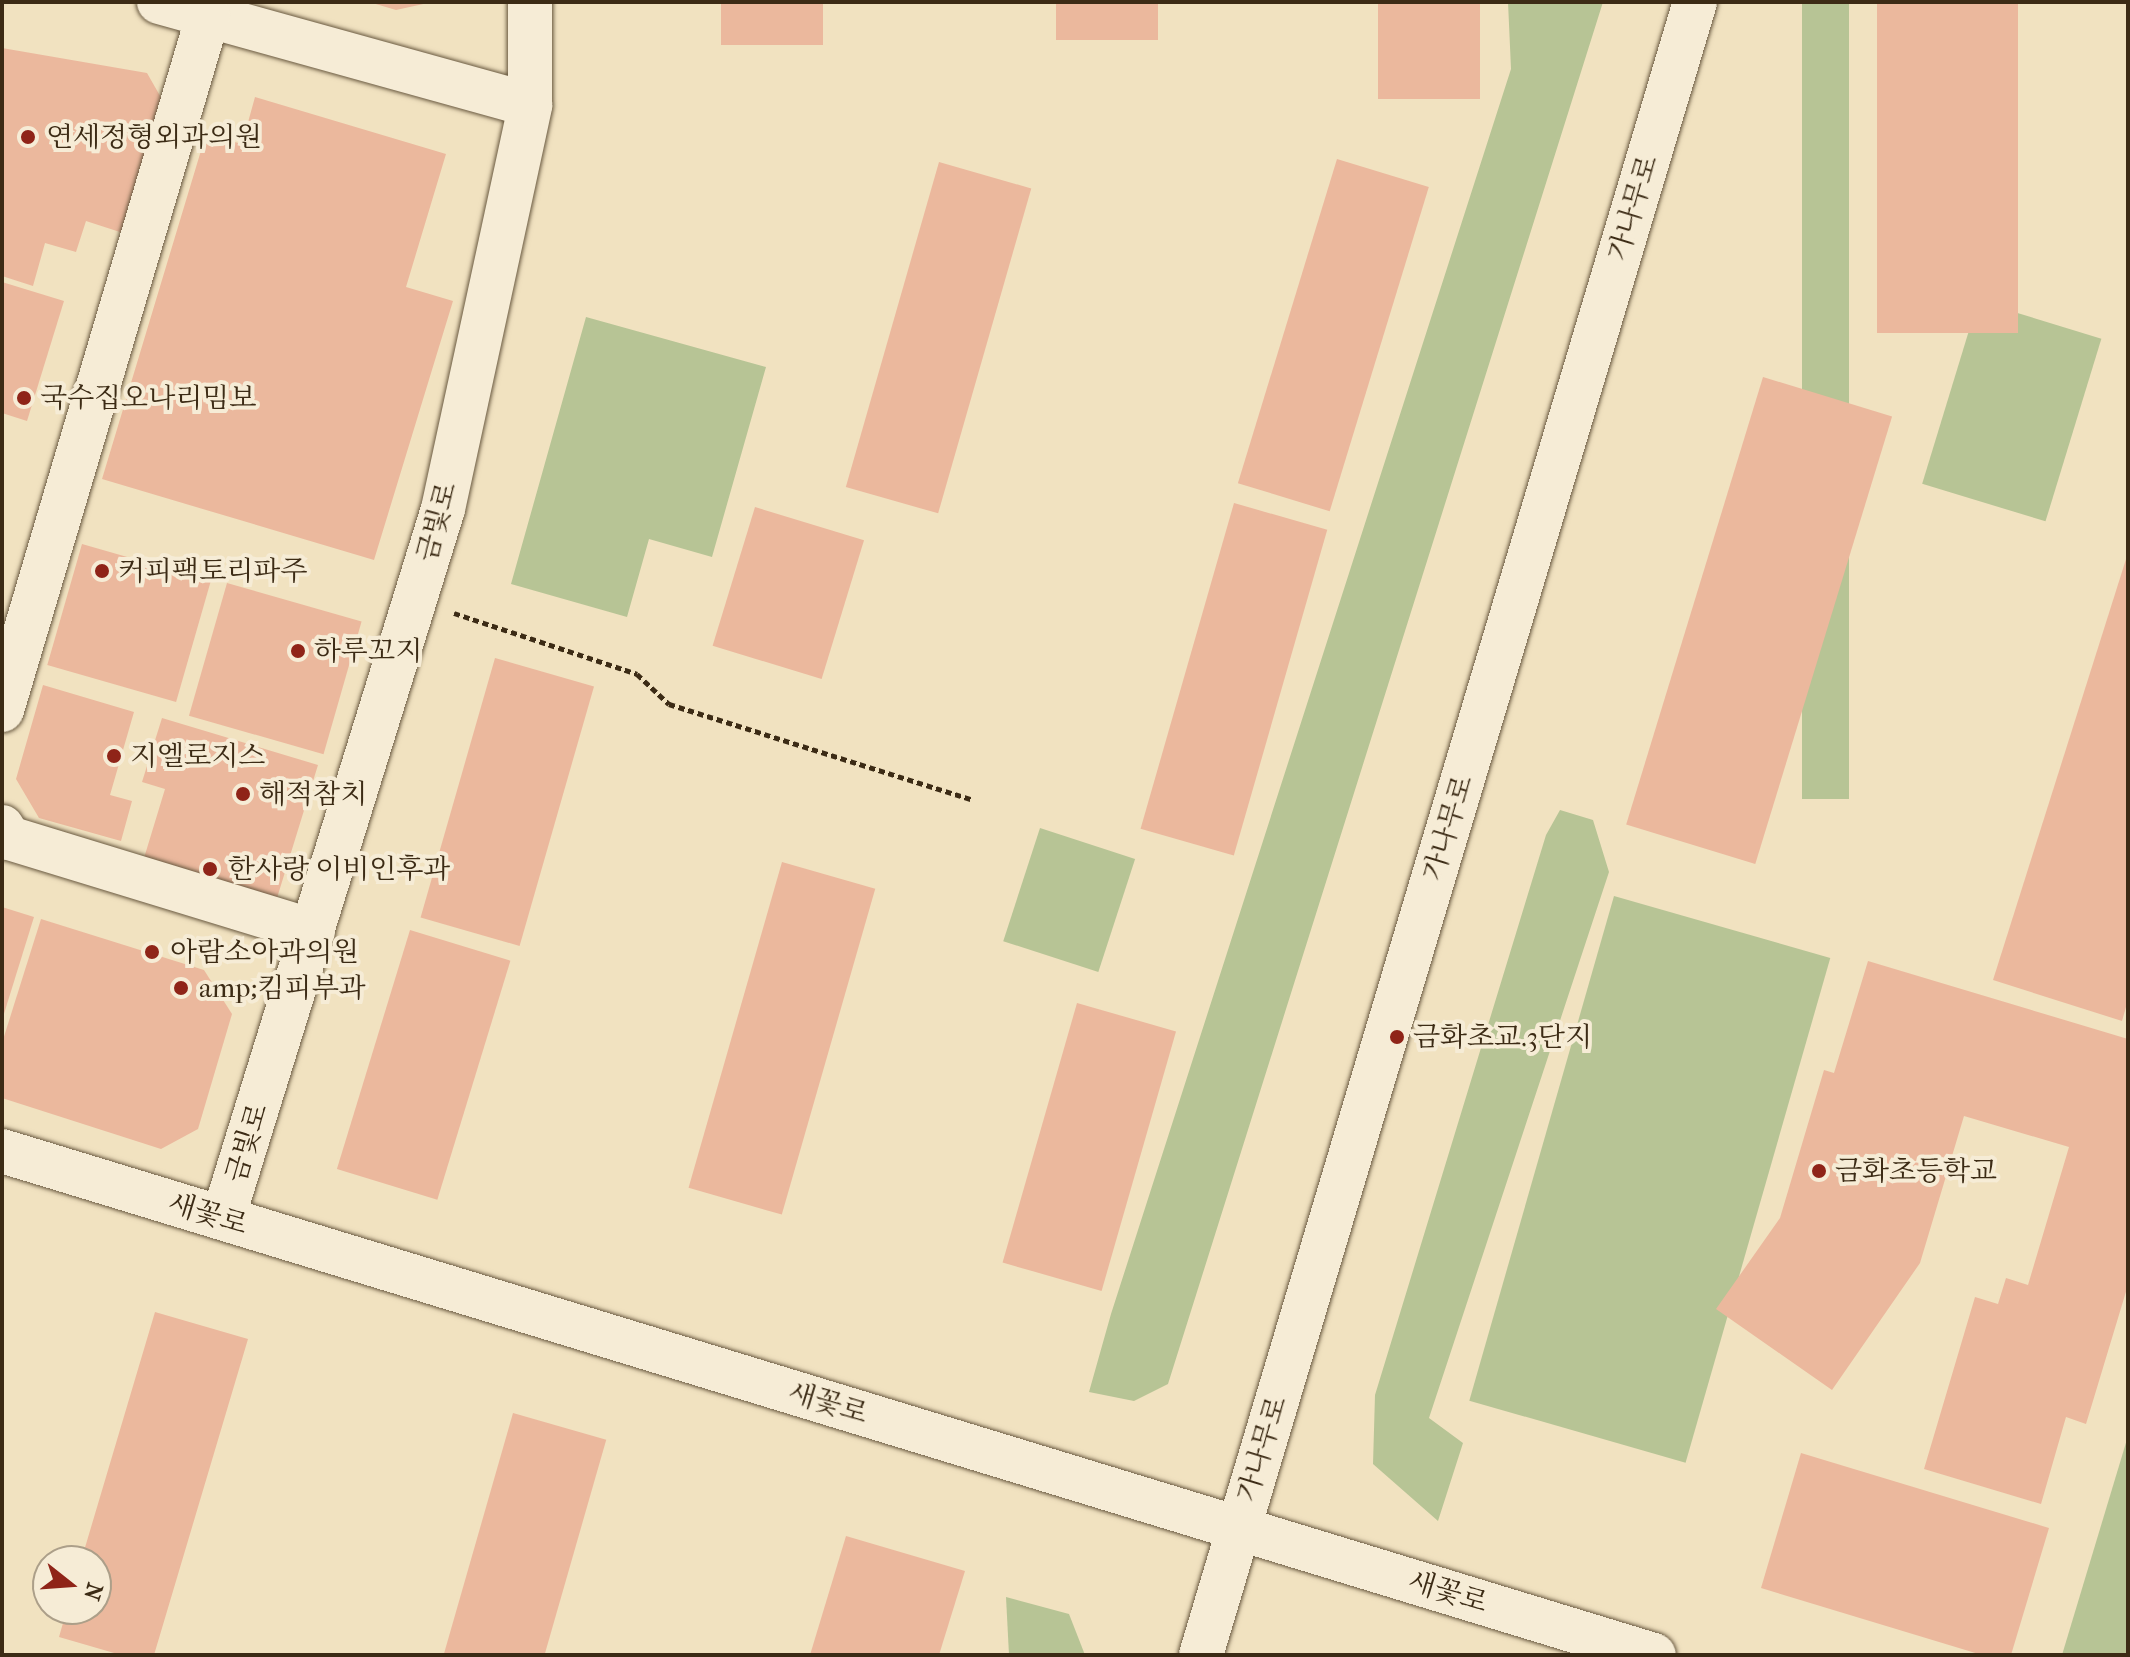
<!DOCTYPE html>
<html>
<head>
<meta charset="utf-8">
<style>
  body { margin:0 }
  #map { position:relative; width:2130px; height:1657px; overflow:hidden; background:#f1e2c0; font-family:"IM FELL French Canon","Noto Serif KR",serif }
  div>[style] { position:absolute }
  .green>* { inset:0; background:#b7c495; transform-origin:0 0 }
  .building>* { inset:0; background:#ebb89d; transform-origin:0 0 }
  .path>* { height:5px; margin-top:-2.5px; transform-origin:0; background:repeating-linear-gradient(90deg,#3c2b15 0 6px,transparent 0 10px) }
  .roads { filter:drop-shadow(0 0 2px #695940) drop-shadow(0 0 2px #695940) }
  .minor>* { height:44px; margin:-22px; padding:0 22px; transform-origin:22px; border-radius:22px; background:#f6ecd6 }
  .tertiary>* { height:44px; margin:-22px; padding:0 22px; transform-origin:22px; border-radius:22px; background:#f6ecd6 }
  .dots>* { width:22px; height:22px; translate:-50% -50%; box-sizing:border-box; border:4px solid #f6ecd6; border-radius:50% }
  span { translate:-50% -50%; white-space:nowrap; text-align:center; line-height:1.15; -webkit-text-stroke:8px #f6ecd6; paint-order:stroke }
  .poi-label { font-size:28px; color:#3c2b15 }
  .left { translate:0 -50%; text-align:left }
  .street-label { font-size:28px; color:#3c2b15 }
  .frame { position:absolute; inset:0; border:4px solid #3c2b15; pointer-events:none }
  .north { position:absolute; left:32px; top:1545px; width:80px; height:80px; box-sizing:border-box; background:#f6ecd6; border:2px solid #ac9f89; border-radius:50%; rotate:107deg; font-size:22px; font-weight:700; line-height:32px; text-align:center; color:#3c2b15 }
  .north::after { content:''; display:block; margin:auto; width:28px; height:36px; background:#8f2418; clip-path:polygon(50% 0,100% 100%,50% 72%,0 100%) }
</style>
</head>
<body>
<div id="map">
  <div class="green">
    <i style="clip-path:polygon(1508px 2px,1603px 2px,1168px 1384px,1134px 1401px,1089px 1392px,1111px 1314px,1511px 69px)"></i>
    <i style="left:1802px;top:2px;width:47px;height:797px"></i>
    <i style="left:1978px;top:301px;width:129px;height:191px;rotate:17deg"></i>
    <i style="clip-path:polygon(586px 317px,766px 367px,712px 557px,649px 539px,627px 617px,511px 584px)"></i>
    <i style="clip-path:polygon(1560px 810px,1593px 820px,1609px 872px,1429px 1418px,1463px 1443px,1438px 1521px,1373px 1464px,1375px 1395px,1546px 835px)"></i>
    <i style="left:1040px;top:828px;width:100px;height:119px;rotate:18deg"></i>
    <i style="left:1614px;top:896px;width:225px;height:525px;rotate:16deg"></i>
    <i style="clip-path:polygon(2128px 1436px,2128px 1655px,2062px 1655px)"></i>
    <i style="clip-path:polygon(1006px 1597px,1069px 1614px,1085px 1655px,1009px 1655px)"></i>
  </div>
  <div class="building">
    <i style="clip-path:polygon(369px 2px,427px 2px,428px 3px,396px 10px)"></i>
    <i style="left:721px;top:2px;width:102px;height:43px"></i>
    <i style="left:1056px;top:2px;width:102px;height:38px"></i>
    <i style="left:1378px;top:2px;width:102px;height:97px"></i>
    <i style="left:1877px;top:2px;width:141px;height:331px"></i>
    <i style="clip-path:polygon(2px 48px,147px 73px,163px 101px,123px 233px,86px 221px,76px 252px,45px 243px,33px 286px,2px 276px)"></i>
    <i style="clip-path:polygon(255px 97px,446px 154px,406px 287px,453px 301px,374px 560px,102px 479px,206px 134px,242px 144px)"></i>
    <i style="left:1337px;top:159px;width:96px;height:339px;rotate:17deg"></i>
    <i style="left:939px;top:162px;width:96px;height:338px;rotate:16deg"></i>
    <i style="clip-path:polygon(2px 282px,64px 301px,27px 421px,2px 413px)"></i>
    <i style="left:1763px;top:377px;width:135px;height:468px;rotate:17deg"></i>
    <i style="left:1234px;top:503px;width:97px;height:339px;rotate:16deg"></i>
    <i style="left:755px;top:507px;width:114px;height:145px;rotate:17deg"></i>
    <i style="left:82px;top:544px;width:134px;height:126px;rotate:16deg"></i>
    <i style="clip-path:polygon(2127px 556px,2128px 1000px,2122px 1021px,1993px 980px)"></i>
    <i style="left:227px;top:583px;width:140px;height:138px;rotate:16deg"></i>
    <i style="left:495px;top:658px;width:103px;height:270px;rotate:16deg"></i>
    <i style="clip-path:polygon(43px 685px,134px 712px,110px 795px,132px 801px,121px 841px,39px 818px,16px 779px)"></i>
    <i style="clip-path:polygon(162px 718px,318px 765px,277px 898px,144px 858px,165px 789px,142px 782px)"></i>
    <i style="left:782px;top:862px;width:97px;height:339px;rotate:16deg"></i>
    <i style="clip-path:polygon(2px 907px,34px 917px,3px 1017px,2px 1017px)"></i>
    <i style="clip-path:polygon(41px 919px,204px 970px,232px 1014px,198px 1129px,161px 1149px,2px 1098px,2px 1043px)"></i>
    <i style="left:410px;top:930px;width:105px;height:250px;rotate:17deg"></i>
    <i style="clip-path:polygon(1868px 961px,2128px 1039px,2128px 1285px,2086px 1424px,2066px 1417px,2041px 1504px,1924px 1469px,1975px 1297px,1998px 1304px,2006px 1278px,2028px 1285px,2069px 1147px,1964px 1116px,1920px 1263px,1832px 1390px,1716px 1309px,1780px 1218px,1824px 1070px,1834px 1073px)"></i>
    <i style="left:1077px;top:1003px;width:103px;height:270px;rotate:16deg"></i>
    <i style="clip-path:polygon(155px 1312px,248px 1339px,154px 1655px,121px 1655px,59px 1637px,67px 1609px,96px 1609px,96px 1561px,81px 1561px)"></i>
    <i style="left:513px;top:1413px;width:97px;height:252px;rotate:16deg"></i>
    <i style="clip-path:polygon(1801px 1453px,2049px 1528px,2011px 1655px,1982px 1655px,1761px 1588px)"></i>
    <i style="clip-path:polygon(846px 1536px,965px 1571px,939px 1655px,810px 1655px)"></i>
  </div>
  <div class="path">
    <i style="left:454px;top:613px;width:193px;rotate:18.4deg"></i>
    <i style="left:637px;top:674px;width:44px;rotate:43.2deg"></i>
    <i style="left:669px;top:704px;width:319px;rotate:17.5deg"></i>
  </div>
  <div class="roads">
    <div class="minor">
      <i style="left:159px;top:2px;width:385px;rotate:15.5deg"></i>
      <i style="left:2px;top:710px;width:724px;rotate:-73.47deg"></i>
      <i style="left:2px;top:827px;width:13px;rotate:58deg"></i>
      <i style="left:9px;top:838px;width:318px;rotate:17deg"></i>
      <i style="left:223px;top:1218px;width:742px;rotate:-72.76deg"></i>
      <i style="left:443px;top:509px;width:413px;rotate:-77.8deg"></i>
      <i style="left:530px;top:105px;width:103px;rotate:-90deg"></i>
    </div>
    <div class="tertiary">
      <i style="left:2px;top:1151px;width:1727px;rotate:16.97deg"></i>
      <i style="left:1201px;top:1655px;width:1725px;rotate:-73.36deg"></i>
    </div>
  </div>
  <div class="dots">
    <i style="left:28px;top:137px;background:#8f2418"></i>
    <i style="left:24px;top:398px;background:#8f2418"></i>
    <i style="left:102px;top:571px;background:#8f2418"></i>
    <i style="left:298px;top:651px;background:#8f2418"></i>
    <i style="left:114px;top:756px;background:#8f2418"></i>
    <i style="left:243px;top:794px;background:#8f2418"></i>
    <i style="left:210px;top:869px;background:#8f2418"></i>
    <i style="left:152px;top:952px;background:#8f2418"></i>
    <i style="left:181px;top:988px;background:#8f2418"></i>
    <i style="left:1397px;top:1037px;background:#8f2418"></i>
    <i style="left:1819px;top:1171px;background:#8f2418"></i>
  </div>
  <div class="poi-label">
    <span class="left" style="left:46px;top:137px">연세정형외과의원</span>
    <span class="left" style="left:40px;top:398px">국수집오나리밈보</span>
    <span class="left" style="left:118px;top:571px">커피팩토리파주</span>
    <span class="left" style="left:314px;top:651px">하루꼬지</span>
    <span class="left" style="left:130px;top:756px">지엘로지스</span>
    <span class="left" style="left:259px;top:794px">해적참치</span>
    <span class="left" style="left:228px;top:869px">한사랑 이비인후과</span>
    <span class="left" style="left:170px;top:952px">아람소아과의원</span>
    <span class="left" style="left:199px;top:988px">amp;킴피부과</span>
    <span class="left" style="left:1413px;top:1037px">금화초교.3단지</span>
    <span class="left" style="left:1835px;top:1171px">금화초등학교</span>
  </div>
  <div class="street-label">
    <span style="left:1633px;top:208px;rotate:-73deg">가나무로</span>
    <span style="left:437px;top:522px;rotate:-75deg">금빛로</span>
    <span style="left:1448px;top:828px;rotate:-73deg">가나무로</span>
    <span style="left:247px;top:1143px;rotate:-73deg">금빛로</span>
    <span style="left:208px;top:1214px;rotate:17deg">새꽃로</span>
    <span style="left:828px;top:1403px;rotate:17deg">새꽃로</span>
    <span style="left:1262px;top:1449px;rotate:-73deg">가나무로</span>
    <span style="left:1448px;top:1592px;rotate:17deg">새꽃로</span>
  </div>
  <div class="frame"></div>
  <div class="north">N</div>
</div>
</body>
</html>
